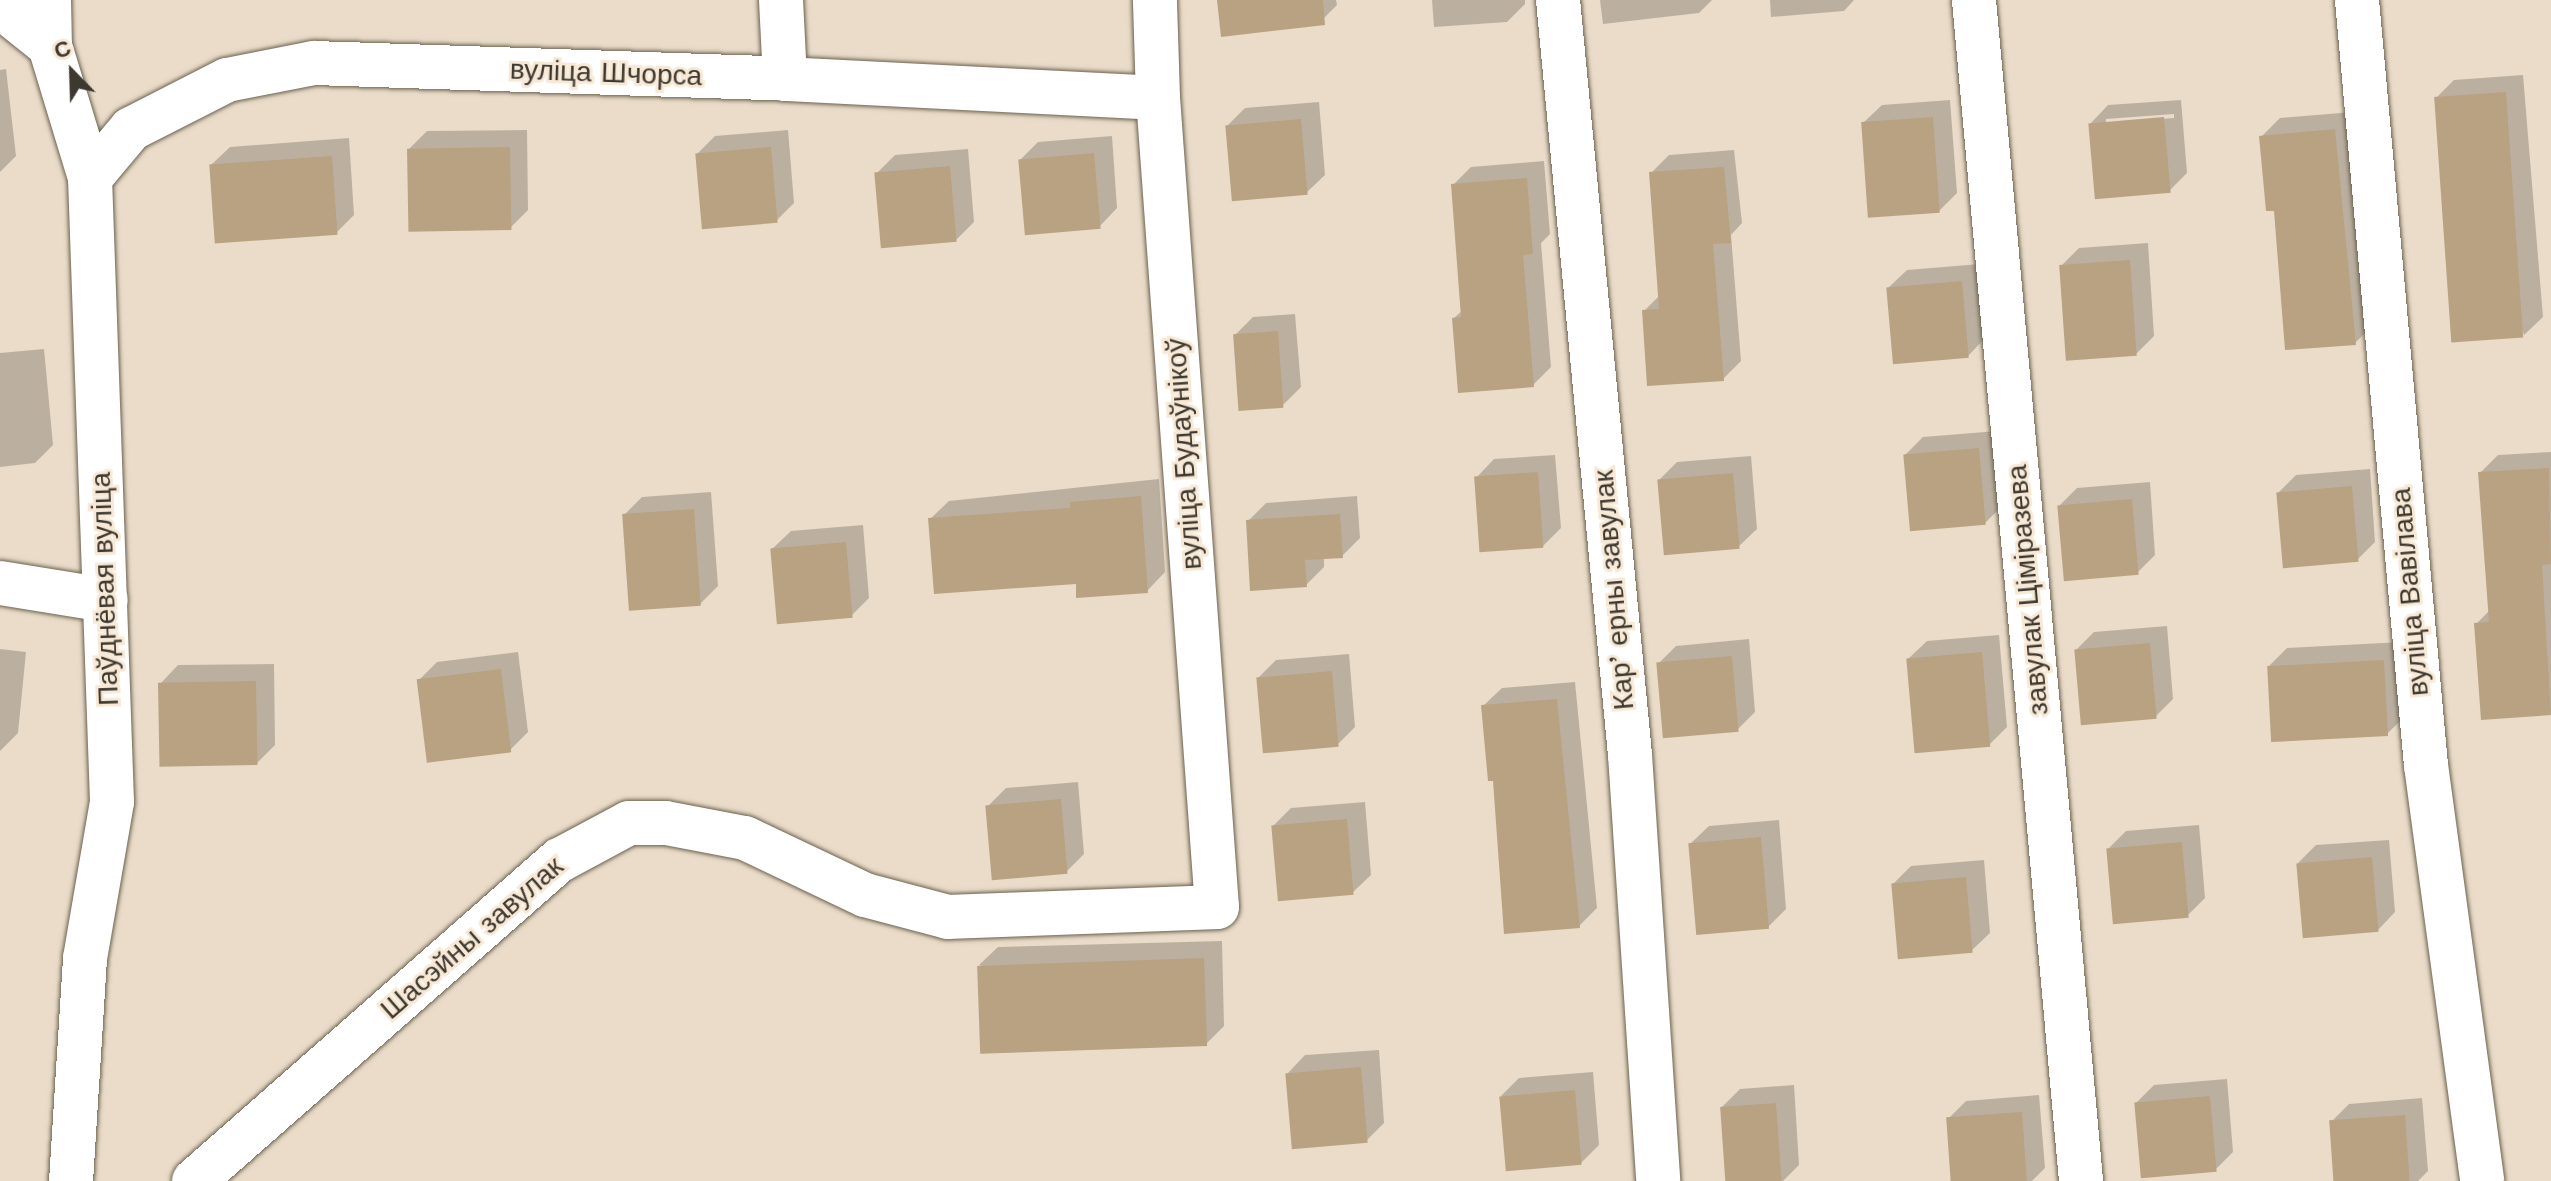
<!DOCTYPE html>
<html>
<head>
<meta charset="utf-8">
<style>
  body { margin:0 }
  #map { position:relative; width:2551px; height:1181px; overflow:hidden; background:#eadcc9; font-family:"Work Sans",sans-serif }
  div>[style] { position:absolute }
  .shadow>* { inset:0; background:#0003 }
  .building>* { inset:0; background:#b8a282; transform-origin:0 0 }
  .roads { filter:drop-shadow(0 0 2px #6c6150) drop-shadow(0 0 2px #6c6150) }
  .minor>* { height:44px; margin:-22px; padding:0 22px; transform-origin:22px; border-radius:22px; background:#fff }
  span { translate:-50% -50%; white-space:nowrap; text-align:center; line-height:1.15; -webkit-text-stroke:6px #f7e9d6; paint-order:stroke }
  .street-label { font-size:28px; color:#3d3830 }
  .north { position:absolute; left:32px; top:32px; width:80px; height:80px; -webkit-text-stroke:6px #f7e9d6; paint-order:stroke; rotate:337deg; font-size:22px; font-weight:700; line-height:32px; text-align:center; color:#3d3830 }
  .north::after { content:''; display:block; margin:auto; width:28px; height:36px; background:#3d3830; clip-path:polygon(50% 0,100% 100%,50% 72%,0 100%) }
</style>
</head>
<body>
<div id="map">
  <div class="shadow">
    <i style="clip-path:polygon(1219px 0,1336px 0,1337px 5px,1319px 23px)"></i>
    <i style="clip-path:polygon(1432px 0,1525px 0,1525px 4px,1507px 22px,1434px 27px)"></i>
    <i style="clip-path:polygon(1600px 0,1712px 0,1699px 13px,1603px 24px)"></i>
    <i style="clip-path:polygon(1770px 0,1854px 0,1844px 11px,1771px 17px)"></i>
    <i style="clip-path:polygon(6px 69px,16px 156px,0 172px,0 70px)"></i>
    <i style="clip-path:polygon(2523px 75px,2543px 317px,2524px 335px,2436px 98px,2454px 80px)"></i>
    <i style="clip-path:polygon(1950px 100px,1957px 193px,1939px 211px,1863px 123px,1882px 105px)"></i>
    <i style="clip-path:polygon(evenodd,2181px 100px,2187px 173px,2169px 191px,2090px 124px,2108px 105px,2181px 100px,2174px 114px,2174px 118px,2106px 123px,2106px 119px,2174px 114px)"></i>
    <i style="clip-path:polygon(1319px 102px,1325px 175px,1306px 193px,1227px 126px,1245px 108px)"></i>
    <i style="clip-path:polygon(2353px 112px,2373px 325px,2355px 343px,2276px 209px,2262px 136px,2280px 118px)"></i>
    <i style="clip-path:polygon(527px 130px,528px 210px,510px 228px,409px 149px,427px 131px)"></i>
    <i style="clip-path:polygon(788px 130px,794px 203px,776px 221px,697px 154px,715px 136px)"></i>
    <i style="clip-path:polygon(1112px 136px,1117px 208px,1099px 227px,1020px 160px,1038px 142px)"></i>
    <i style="clip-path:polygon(349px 138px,354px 215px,336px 233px,211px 165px,230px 147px)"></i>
    <i style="clip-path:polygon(968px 149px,974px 222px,956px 240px,877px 173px,895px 155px)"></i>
    <i style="clip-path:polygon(1734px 150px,1742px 223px,1731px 235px,1741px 361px,1723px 379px,1644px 311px,1660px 295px,1651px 173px,1669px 155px)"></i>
    <i style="clip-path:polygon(1544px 161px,1550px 234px,1541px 243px,1551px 367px,1533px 385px,1454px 318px,1463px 310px,1453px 185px,1471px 167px)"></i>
    <i style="clip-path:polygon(2148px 243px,2154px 336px,2136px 354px,2061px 266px,2079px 248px)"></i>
    <i style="clip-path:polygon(1980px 264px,1986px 337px,1968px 356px,1888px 288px,1907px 270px)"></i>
    <i style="clip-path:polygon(1295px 314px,1301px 387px,1282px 406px,1235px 335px,1253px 317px)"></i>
    <i style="clip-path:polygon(44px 349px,53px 445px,35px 463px,0 467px,0 353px)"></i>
    <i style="clip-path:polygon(1997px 431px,2003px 505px,1985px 523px,1905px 455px,1923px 437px)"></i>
    <i style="clip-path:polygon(2551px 452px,2551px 713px,2483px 718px,2476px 624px,2490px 610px,2480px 473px,2498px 455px)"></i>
    <i style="clip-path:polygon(1555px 455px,1561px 528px,1543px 546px,1476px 478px,1494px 459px)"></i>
    <i style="clip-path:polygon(1751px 456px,1757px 529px,1738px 547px,1659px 480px,1677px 462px)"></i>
    <i style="clip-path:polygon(2370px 469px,2375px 542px,2357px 560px,2278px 493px,2296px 475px)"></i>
    <i style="clip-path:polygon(1159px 479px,1165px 572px,1147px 591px,1077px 581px,930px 519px,949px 501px)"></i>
    <i style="clip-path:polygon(2150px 482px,2155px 555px,2137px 573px,2059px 506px,2077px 488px)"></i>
    <i style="clip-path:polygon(711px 492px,718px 586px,700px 604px,624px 515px,642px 497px)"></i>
    <i style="clip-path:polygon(1357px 496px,1360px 538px,1342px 556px,1324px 557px,1324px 567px,1306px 585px,1248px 521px,1266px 503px)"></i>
    <i style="clip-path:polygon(863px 525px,869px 598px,851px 616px,772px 549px,791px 531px)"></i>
    <i style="clip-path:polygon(2167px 626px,2173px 699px,2155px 717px,2076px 650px,2094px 632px)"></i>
    <i style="clip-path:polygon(1999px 635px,2007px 727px,1989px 745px,1908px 659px,1927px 641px)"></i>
    <i style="clip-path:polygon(1749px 639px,1755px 712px,1737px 730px,1658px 664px,1676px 646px)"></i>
    <i style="clip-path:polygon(2402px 642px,2405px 716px,2387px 734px,2269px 666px,2287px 648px)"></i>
    <i style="clip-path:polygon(0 649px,26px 652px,18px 733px,0 751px)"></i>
    <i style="clip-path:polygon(518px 652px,528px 732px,510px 750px,419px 680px,437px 662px)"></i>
    <i style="clip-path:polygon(1349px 654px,1355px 727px,1337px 745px,1258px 678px,1276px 660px)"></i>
    <i style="clip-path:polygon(274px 664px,275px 745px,257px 763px,160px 684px,178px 665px)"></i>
    <i style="clip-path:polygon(1575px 682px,1597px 908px,1579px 926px,1495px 778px,1483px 706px,1502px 688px)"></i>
    <i style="clip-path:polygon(1078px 782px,1084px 854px,1066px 872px,988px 806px,1006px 788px)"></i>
    <i style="clip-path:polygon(1365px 802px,1371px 875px,1352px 893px,1273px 826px,1291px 808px)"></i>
    <i style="clip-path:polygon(1779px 820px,1786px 909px,1768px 927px,1690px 844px,1709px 826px)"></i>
    <i style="clip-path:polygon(2199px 825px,2205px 898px,2187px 916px,2108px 849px,2126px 831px)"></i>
    <i style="clip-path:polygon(2389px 840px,2395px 912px,2377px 931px,2298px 863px,2316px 845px)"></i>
    <i style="clip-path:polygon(1984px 860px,1990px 933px,1971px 951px,1893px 884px,1911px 866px)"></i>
    <i style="clip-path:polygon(1222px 941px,1224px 1026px,1206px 1044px,979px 965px,998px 947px)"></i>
    <i style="clip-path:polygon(1379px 1050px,1384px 1123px,1366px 1141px,1287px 1074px,1305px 1055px)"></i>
    <i style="clip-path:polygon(1593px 1072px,1599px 1145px,1581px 1163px,1501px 1096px,1519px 1078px)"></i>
    <i style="clip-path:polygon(2227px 1079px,2233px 1152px,2215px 1170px,2136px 1103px,2154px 1085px)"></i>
    <i style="clip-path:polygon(1794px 1085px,1799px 1165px,1783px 1181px,1726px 1181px,1722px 1107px,1740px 1089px)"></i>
    <i style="clip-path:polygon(2039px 1095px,2045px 1168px,2032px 1181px,1953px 1181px,1948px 1119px,1966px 1101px)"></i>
    <i style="clip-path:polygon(2422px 1098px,2428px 1171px,2418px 1181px,2335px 1181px,2331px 1122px,2349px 1104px)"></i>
  </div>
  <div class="building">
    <i style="clip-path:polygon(1217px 0,1323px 0,1325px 25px,1221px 37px)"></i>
    <i style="left:2506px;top:92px;width:246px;height:72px;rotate:86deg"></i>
    <i style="left:1933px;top:117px;width:96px;height:72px;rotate:86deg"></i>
    <i style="left:2164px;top:117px;width:76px;height:76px;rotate:85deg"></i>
    <i style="left:1301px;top:119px;width:76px;height:76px;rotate:85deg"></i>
    <i style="clip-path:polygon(2335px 129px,2356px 345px,2285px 350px,2274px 211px,2266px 211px,2259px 136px)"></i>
    <i style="left:510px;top:147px;width:83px;height:103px;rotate:89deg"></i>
    <i style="left:771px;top:147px;width:76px;height:76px;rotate:85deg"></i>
    <i style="left:1094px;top:153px;width:76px;height:76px;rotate:85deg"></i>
    <i style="left:332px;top:156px;width:79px;height:123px;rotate:86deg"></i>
    <i style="left:950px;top:166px;width:76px;height:76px;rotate:85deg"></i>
    <i style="clip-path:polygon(1724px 167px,1731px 243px,1713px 244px,1724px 381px,1647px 386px,1642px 310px,1659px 309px,1649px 172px)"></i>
    <i style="clip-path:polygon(1527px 178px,1533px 254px,1523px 255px,1534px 387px,1458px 393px,1452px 318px,1461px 317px,1451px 184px)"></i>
    <i style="left:2130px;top:260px;width:96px;height:71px;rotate:86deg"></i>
    <i style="left:1962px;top:281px;width:77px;height:76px;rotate:85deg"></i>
    <i style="left:1278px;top:331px;width:77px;height:45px;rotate:86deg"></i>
    <i style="left:1979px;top:448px;width:77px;height:76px;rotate:85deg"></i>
    <i style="clip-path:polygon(2549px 468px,2551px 564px,2542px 565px,2551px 715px,2481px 720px,2474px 623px,2489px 622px,2478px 472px)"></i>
    <i style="left:1538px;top:472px;width:76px;height:64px;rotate:86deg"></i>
    <i style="left:1733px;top:473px;width:76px;height:76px;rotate:85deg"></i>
    <i style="left:2352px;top:486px;width:76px;height:76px;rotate:85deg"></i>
    <i style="clip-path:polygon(1141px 496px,1148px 593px,1076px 598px,1076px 584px,934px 594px,928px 518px,1070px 508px,1070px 502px)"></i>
    <i style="left:2132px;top:499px;width:76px;height:75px;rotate:85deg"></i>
    <i style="left:694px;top:509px;width:97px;height:72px;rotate:86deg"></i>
    <i style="clip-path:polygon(1340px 514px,1343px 558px,1305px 560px,1307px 587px,1250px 591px,1246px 520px)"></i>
    <i style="left:846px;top:542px;width:76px;height:76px;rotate:85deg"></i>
    <i style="left:2150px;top:643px;width:76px;height:76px;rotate:85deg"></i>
    <i style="left:1982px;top:652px;width:95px;height:76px;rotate:85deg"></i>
    <i style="left:1732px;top:656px;width:76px;height:76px;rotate:85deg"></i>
    <i style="left:2384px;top:660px;width:76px;height:117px;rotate:87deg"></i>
    <i style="left:501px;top:669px;width:84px;height:85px;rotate:83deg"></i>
    <i style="left:1332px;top:671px;width:76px;height:76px;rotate:85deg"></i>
    <i style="left:256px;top:681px;width:84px;height:98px;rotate:89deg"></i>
    <i style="clip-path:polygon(1557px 699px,1580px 928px,1504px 934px,1493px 781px,1488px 781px,1481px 705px)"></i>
    <i style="left:1061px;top:799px;width:75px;height:76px;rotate:85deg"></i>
    <i style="left:1347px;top:819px;width:76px;height:76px;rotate:85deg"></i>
    <i style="left:1761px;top:837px;width:92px;height:73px;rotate:85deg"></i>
    <i style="left:2182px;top:842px;width:76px;height:76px;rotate:85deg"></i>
    <i style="left:2372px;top:857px;width:75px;height:76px;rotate:85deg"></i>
    <i style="left:1966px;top:877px;width:76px;height:75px;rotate:85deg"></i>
    <i style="left:1204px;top:958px;width:88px;height:227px;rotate:88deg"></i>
    <i style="left:1361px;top:1067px;width:76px;height:76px;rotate:85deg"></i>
    <i style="left:1575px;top:1090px;width:75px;height:76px;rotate:85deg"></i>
    <i style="left:2210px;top:1096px;width:76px;height:76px;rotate:85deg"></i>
    <i style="left:1776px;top:1103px;width:78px;height:56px;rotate:86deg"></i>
    <i style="left:2022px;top:1112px;width:69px;height:76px;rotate:86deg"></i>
    <i style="left:2405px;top:1115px;width:66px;height:76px;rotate:86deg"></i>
  </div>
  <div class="roads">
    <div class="minor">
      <i style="left:49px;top:0;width:46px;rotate:88.8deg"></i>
      <i style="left:50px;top:46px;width:138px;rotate:73.1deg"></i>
      <i style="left:90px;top:178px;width:624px;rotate:87.98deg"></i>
      <i style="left:112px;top:802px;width:159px;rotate:99.8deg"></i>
      <i style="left:85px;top:959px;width:222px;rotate:93.6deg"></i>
      <i style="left:781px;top:0;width:79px;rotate:87.1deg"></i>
      <i style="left:1558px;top:0;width:758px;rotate:84.55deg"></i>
      <i style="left:1630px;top:755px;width:427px;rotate:86.2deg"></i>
      <i style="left:1974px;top:0;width:1186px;rotate:84.82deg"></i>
      <i style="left:2357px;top:0;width:768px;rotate:84.85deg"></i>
      <i style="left:2426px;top:765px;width:420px;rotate:82.3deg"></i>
      <i style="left:0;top:6px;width:64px;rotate:38.7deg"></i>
      <i style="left:90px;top:178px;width:64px;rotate:-50.1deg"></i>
      <i style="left:131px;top:129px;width:108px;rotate:-27deg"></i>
      <i style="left:227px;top:80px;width:89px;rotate:-11.1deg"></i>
      <i style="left:314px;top:63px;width:471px;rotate:1.9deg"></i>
      <i style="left:785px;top:79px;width:373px;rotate:2.9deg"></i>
      <i style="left:0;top:583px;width:107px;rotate:9.1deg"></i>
      <i style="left:194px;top:1181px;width:487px;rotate:-41.3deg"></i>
      <i style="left:560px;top:860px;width:78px;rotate:-28.2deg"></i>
      <i style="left:629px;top:823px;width:37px"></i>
      <i style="left:666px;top:823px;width:80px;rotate:10.8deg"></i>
      <i style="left:745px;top:838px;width:133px;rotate:25.4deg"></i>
      <i style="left:865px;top:895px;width:86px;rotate:14.8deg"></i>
      <i style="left:948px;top:917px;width:269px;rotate:-2.1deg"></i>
      <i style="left:1217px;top:907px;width:811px;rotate:-94.17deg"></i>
      <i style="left:1158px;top:98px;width:98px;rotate:-91.8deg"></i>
    </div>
  </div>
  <div class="street-label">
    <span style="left:606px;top:73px;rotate:2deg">вуліца Шчорса</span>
    <span style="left:1184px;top:454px;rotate:-94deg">вуліца Будаўнікоў</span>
    <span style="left:105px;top:589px;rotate:-92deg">Паўднёвая вуліца</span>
    <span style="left:1614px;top:590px;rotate:-95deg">Карʼерны завулак</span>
    <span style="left:2028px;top:590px;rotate:-95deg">завулак Ціміразева</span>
    <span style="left:2410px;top:592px;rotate:-95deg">вуліца Вавілава</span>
    <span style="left:472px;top:938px;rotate:-41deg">Шасэйны завулак</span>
  </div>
  <div class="north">С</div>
</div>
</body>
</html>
